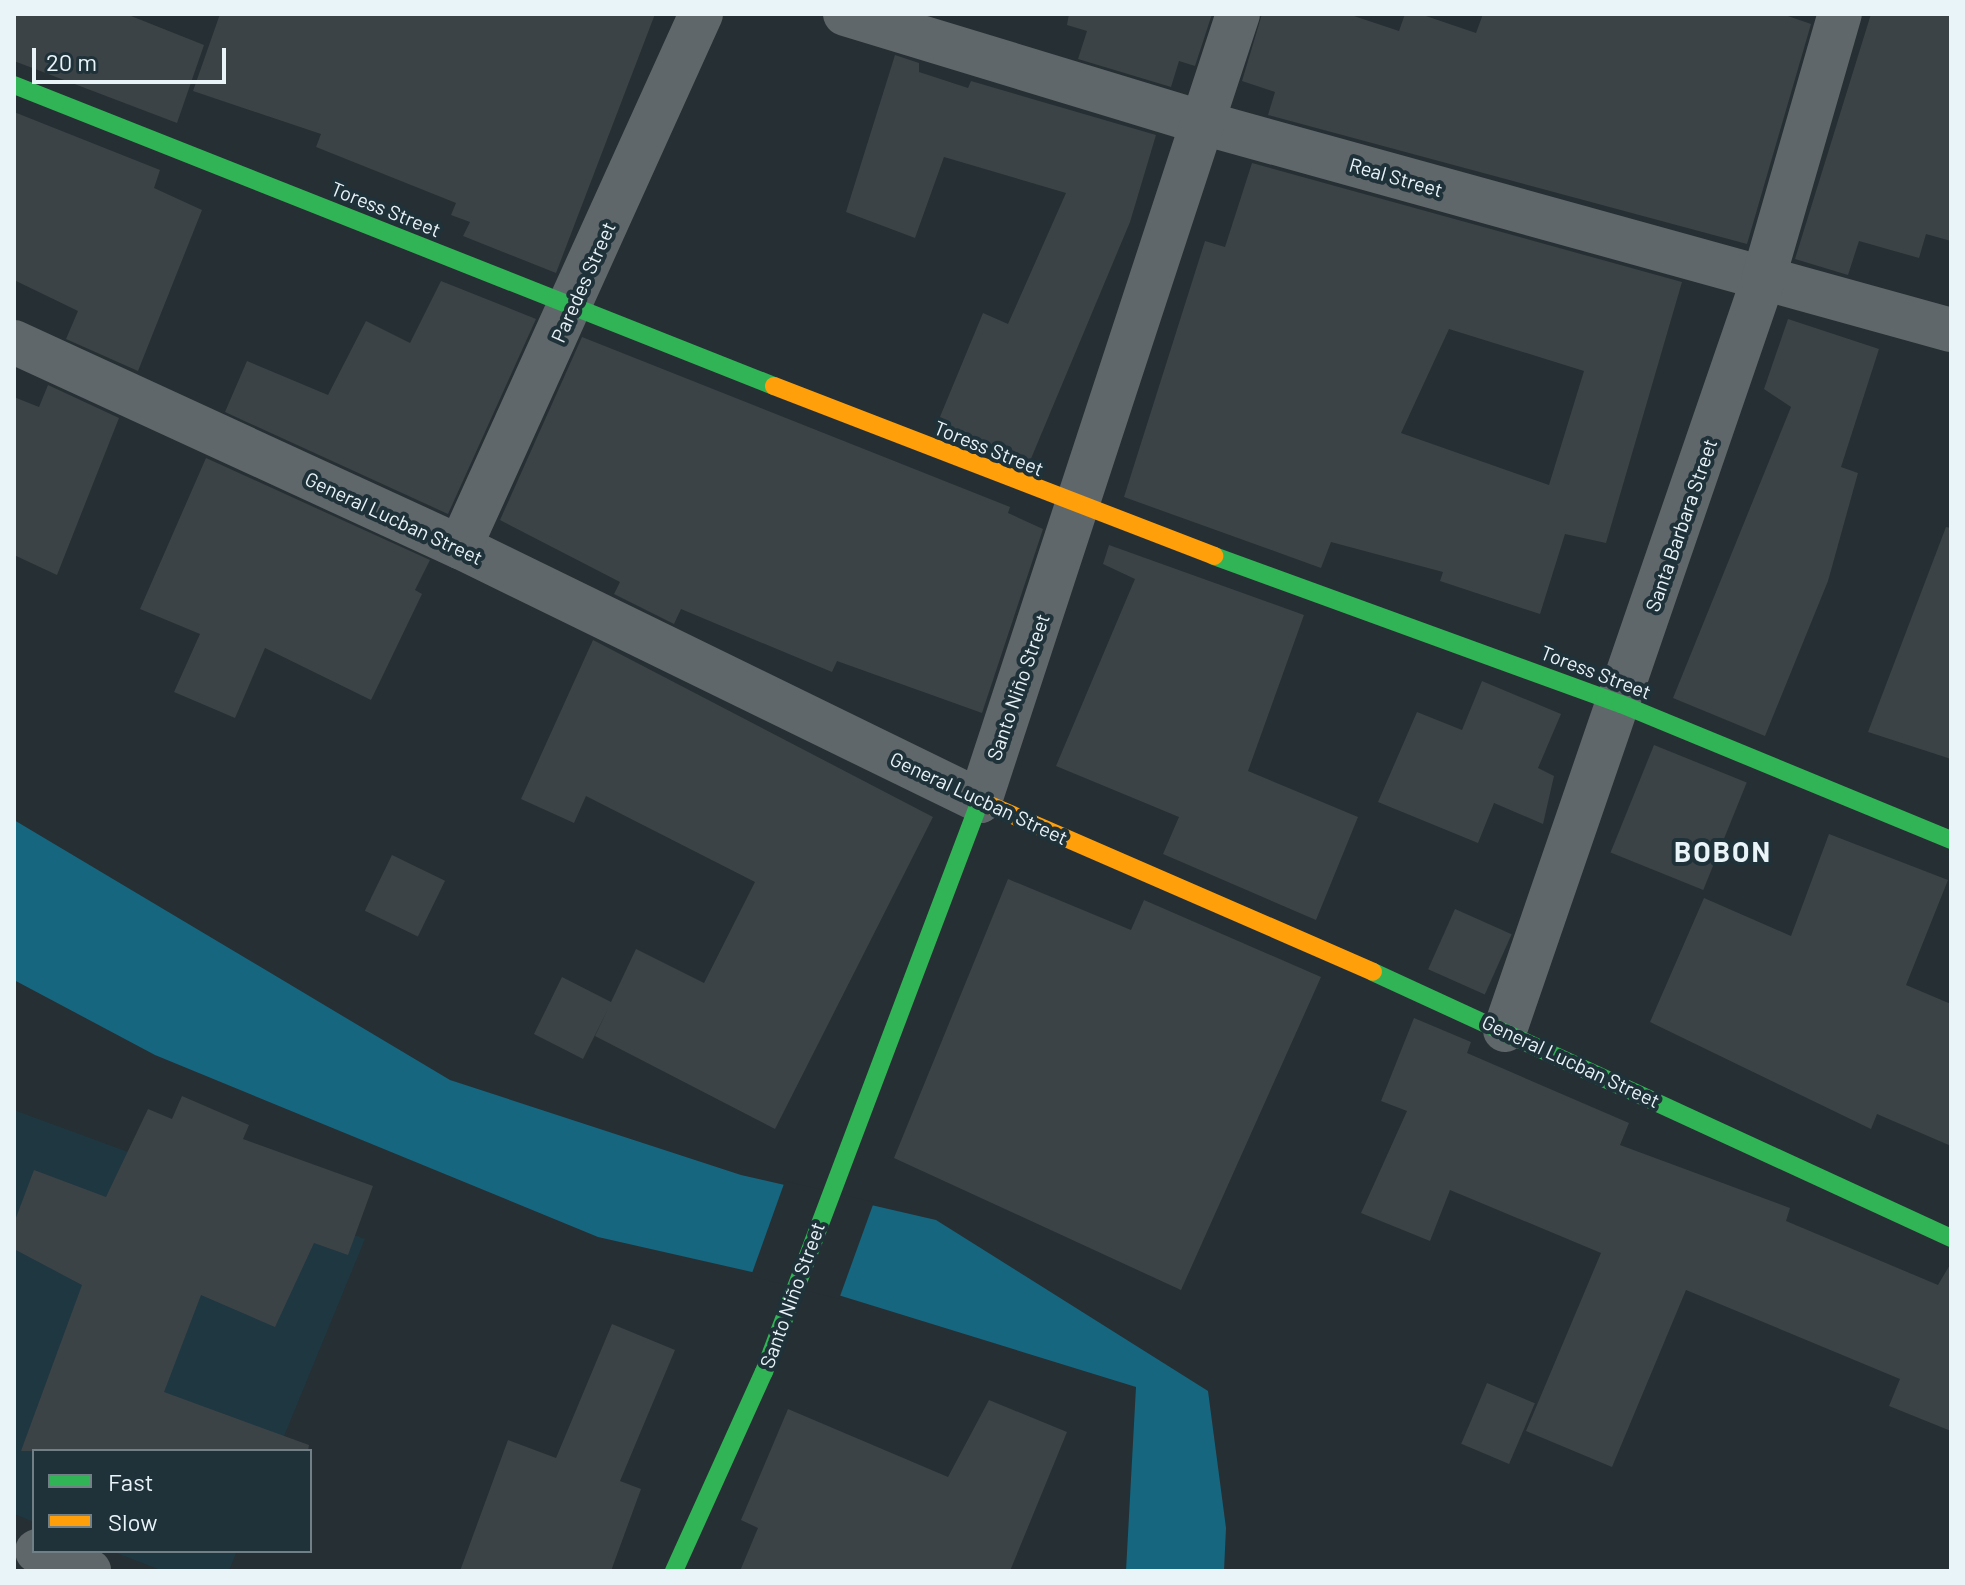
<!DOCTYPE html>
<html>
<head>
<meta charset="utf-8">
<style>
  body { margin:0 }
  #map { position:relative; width:1965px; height:1585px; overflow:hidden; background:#262f33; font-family:Barlow,sans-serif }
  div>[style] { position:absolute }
  .built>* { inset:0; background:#1f3740 }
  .water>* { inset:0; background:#16667f }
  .pier>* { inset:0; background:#262f33 }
  .building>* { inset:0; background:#3c4347; transform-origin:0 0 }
  .street>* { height:44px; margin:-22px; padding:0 22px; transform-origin:22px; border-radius:22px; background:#60676b }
  .fast>* { height:18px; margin:-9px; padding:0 9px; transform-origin:9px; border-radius:9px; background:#30b455 }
  .slow>* { height:18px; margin:-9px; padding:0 9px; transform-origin:9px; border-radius:9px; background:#ff9f0a }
  span { translate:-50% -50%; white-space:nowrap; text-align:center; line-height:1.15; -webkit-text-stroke:8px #203239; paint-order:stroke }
  .street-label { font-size:20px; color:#e9f4f9 }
  .district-label { font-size:28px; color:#e9f4f9; font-weight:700; letter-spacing:2px }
  .frame { position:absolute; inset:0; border:16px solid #e9f4f9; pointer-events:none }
  .legend { position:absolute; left:32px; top:1449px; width:280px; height:104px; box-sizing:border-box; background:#203239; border:2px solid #708086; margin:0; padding:10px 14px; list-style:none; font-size:24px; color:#e9f4f9 }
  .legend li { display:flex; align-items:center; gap:16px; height:40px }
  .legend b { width:40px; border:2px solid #708086 }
  .scale { position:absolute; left:32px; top:48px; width:194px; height:36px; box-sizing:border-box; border:4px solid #e9f4f9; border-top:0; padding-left:10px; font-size:24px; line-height:28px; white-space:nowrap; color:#e9f4f9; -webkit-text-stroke:6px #203239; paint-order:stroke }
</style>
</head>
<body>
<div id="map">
  <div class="built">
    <i style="clip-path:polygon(14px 1110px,365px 1239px,278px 1451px,34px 1451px,34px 1522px,14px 1514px)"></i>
    <i style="clip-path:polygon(111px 1551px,237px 1551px,229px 1571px,163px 1571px)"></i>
  </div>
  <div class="water">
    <i style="clip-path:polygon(14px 820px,450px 1080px,741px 1175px,936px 1220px,1208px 1391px,1226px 1528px,1224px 1571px,1126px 1571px,1136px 1387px,796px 1282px,598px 1237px,155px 1055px,14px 980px)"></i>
  </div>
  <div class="pier">
    <i style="clip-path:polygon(785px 1181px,874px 1202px,839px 1299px,751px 1276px)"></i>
  </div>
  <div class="building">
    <i style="clip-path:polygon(14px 14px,126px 14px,204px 45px,177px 123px,14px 61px)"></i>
    <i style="clip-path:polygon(220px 14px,655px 14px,556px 273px,463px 236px,470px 222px,451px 215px,456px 203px,316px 147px,321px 134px,193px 91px)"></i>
    <i style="clip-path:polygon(1069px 14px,1212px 14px,1195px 66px,1179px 61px,1171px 87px,1078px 59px,1087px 31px,1067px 25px)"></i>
    <i style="clip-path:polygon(1262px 14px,1348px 14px,1399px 31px,1405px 14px,1420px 14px,1476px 33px,1483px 14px,1782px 14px,1811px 24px,1747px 244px,1268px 115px,1275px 92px,1242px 81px)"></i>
    <i style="clip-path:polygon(1871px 14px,1951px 14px,1951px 241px,1926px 234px,1919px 258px,1859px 241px,1848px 275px,1795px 259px)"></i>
    <i style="clip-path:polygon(895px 55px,919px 63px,919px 72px,968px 88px,971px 81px,1156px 135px,1130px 222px,1030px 461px,937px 424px,983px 313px,1008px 324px,1066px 193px,944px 157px,915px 238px,846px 212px)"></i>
    <i style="clip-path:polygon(14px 112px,160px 170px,154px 188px,202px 210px,138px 371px,66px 339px,78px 311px,14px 280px)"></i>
    <i style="clip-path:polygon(evenodd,1252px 163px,1682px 282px,1606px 543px,1565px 534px,1540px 614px,1440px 581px,1443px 572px,1331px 542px,1321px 568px,1124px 497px,1205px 241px,1225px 247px,1252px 163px,1449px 329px,1584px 371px,1549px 485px,1401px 433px,1449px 329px)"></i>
    <i style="clip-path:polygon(441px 281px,536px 319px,448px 514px,225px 412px,247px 361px,328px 395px,366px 321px,410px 343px)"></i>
    <i style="clip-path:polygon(1788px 319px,1879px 349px,1841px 467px,1858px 473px,1828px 581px,1765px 736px,1673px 698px,1791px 407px,1764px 389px)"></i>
    <i style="clip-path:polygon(582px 337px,1010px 507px,1008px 513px,1043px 529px,982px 713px,837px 661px,832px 672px,681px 609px,674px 624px,614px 594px,620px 582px,500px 520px)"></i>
    <i style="clip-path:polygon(48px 385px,119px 418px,57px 575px,14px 555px,14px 397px,39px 407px)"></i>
    <i style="clip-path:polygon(206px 458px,430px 560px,415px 590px,422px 594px,371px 700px,265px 648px,235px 718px,174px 692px,200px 634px,140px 609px)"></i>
    <i style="clip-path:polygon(1946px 527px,1951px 528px,1951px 759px,1868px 732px)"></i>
    <i style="clip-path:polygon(1109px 545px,1304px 615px,1248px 771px,1358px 817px,1316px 920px,1163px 854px,1179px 817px,1056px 766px,1135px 579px,1103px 564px)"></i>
    <i style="clip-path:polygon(593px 640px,933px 817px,775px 1129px,595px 1036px,609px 1007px,583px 1059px,534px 1034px,562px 977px,611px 1002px,636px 949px,704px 983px,755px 882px,586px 796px,574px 823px,521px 799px)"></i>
    <i style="clip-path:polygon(1482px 681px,1561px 714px,1538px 768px,1554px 776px,1543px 824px,1494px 803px,1478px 843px,1378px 802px,1417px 712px,1462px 730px)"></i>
    <i style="left:1654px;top:745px;width:100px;height:116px;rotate:22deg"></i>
    <i style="clip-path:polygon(1829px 834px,1948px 880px,1906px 985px,1951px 1004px,1951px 1146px,1877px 1114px,1871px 1129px,1650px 1022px,1704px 898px,1791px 936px)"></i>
    <i style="left:392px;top:855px;width:59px;height:62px;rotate:26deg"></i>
    <i style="clip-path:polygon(1008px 879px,1131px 930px,1144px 900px,1321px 977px,1181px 1290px,894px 1158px)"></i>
    <i style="left:1455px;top:909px;width:62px;height:66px;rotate:24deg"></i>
    <i style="clip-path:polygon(1414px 1018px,1471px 1042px,1467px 1053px,1629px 1123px,1620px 1145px,1790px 1208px,1786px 1221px,1938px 1285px,1951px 1263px,1951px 1431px,1889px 1406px,1900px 1379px,1686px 1290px,1612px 1467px,1526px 1431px,1601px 1253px,1450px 1190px,1430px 1241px,1361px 1213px,1407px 1111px,1381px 1101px)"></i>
    <i style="clip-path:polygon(182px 1096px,249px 1125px,243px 1139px,373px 1186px,348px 1255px,314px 1243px,275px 1327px,201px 1295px,164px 1392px,309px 1445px,308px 1451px,21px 1451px,82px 1285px,14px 1249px,14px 1223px,34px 1170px,106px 1197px,148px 1109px,172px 1119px)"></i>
    <i style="clip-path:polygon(612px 1324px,675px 1350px,620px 1481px,641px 1489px,611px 1571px,460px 1571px,508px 1440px,556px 1458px)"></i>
    <i style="left:1487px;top:1383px;width:52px;height:66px;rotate:23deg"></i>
    <i style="clip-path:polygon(989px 1400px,1067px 1432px,1010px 1571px,740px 1571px,758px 1528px,741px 1520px,788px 1409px,948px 1477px)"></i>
  </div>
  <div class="street">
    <i style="left:845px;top:14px;width:374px;rotate:16.9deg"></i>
    <i style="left:1203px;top:123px;width:776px;rotate:15.47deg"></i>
    <i style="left:14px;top:342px;width:491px;rotate:24.7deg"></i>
    <i style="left:460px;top:547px;width:579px;rotate:26.03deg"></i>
    <i style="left:980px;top:801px;width:828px;rotate:-71.85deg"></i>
    <i style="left:460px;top:547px;width:585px;rotate:-65.67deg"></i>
    <i style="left:1505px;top:1030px;width:793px;rotate:-71.02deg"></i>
    <i style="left:1763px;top:280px;width:277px;rotate:-73.9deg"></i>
    <i style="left:37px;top:1551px;width:56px;rotate:21deg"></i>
  </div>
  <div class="fast">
    <i style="left:14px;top:85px;width:817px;rotate:21.61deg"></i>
    <i style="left:1214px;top:556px;width:433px;rotate:20deg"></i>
    <i style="left:1621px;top:704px;width:357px;rotate:22.4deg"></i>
    <i style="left:1373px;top:972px;width:636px;rotate:24.71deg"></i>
    <i style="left:674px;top:1571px;width:218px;rotate:-65.7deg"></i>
    <i style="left:764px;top:1372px;width:610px;rotate:-69.28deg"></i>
    <i style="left:980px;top:801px;width:5px;rotate:22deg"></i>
  </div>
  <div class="slow">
    <i style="left:774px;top:386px;width:472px;rotate:21.1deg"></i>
    <i style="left:985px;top:803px;width:423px;rotate:23.5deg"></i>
  </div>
  <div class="street-label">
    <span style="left:1396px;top:177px;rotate:16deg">Real Street</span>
    <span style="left:386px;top:209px;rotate:22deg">Toress Street</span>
    <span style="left:583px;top:282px;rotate:-66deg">Paredes Street</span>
    <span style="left:989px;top:448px;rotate:22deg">Toress Street</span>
    <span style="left:394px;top:518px;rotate:25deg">General Lucban Street</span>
    <span style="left:1681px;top:525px;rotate:-71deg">Santa Barbara Street</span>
    <span style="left:1596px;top:672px;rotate:21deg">Toress Street</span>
    <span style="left:1018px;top:687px;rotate:-71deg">Santo Niño Street</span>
    <span style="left:979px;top:798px;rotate:25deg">General Lucban Street</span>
    <span style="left:1571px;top:1061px;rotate:25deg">General Lucban Street</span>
    <span style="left:792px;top:1295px;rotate:-70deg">Santo Niño Street</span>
  </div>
  <div class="district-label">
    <span style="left:1723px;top:851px">BOBON</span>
  </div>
  <div class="frame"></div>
  <ul class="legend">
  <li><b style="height:10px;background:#30b455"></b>Fast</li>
  <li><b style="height:10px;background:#ff9f0a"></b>Slow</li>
  </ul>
  <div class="scale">20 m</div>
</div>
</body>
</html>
